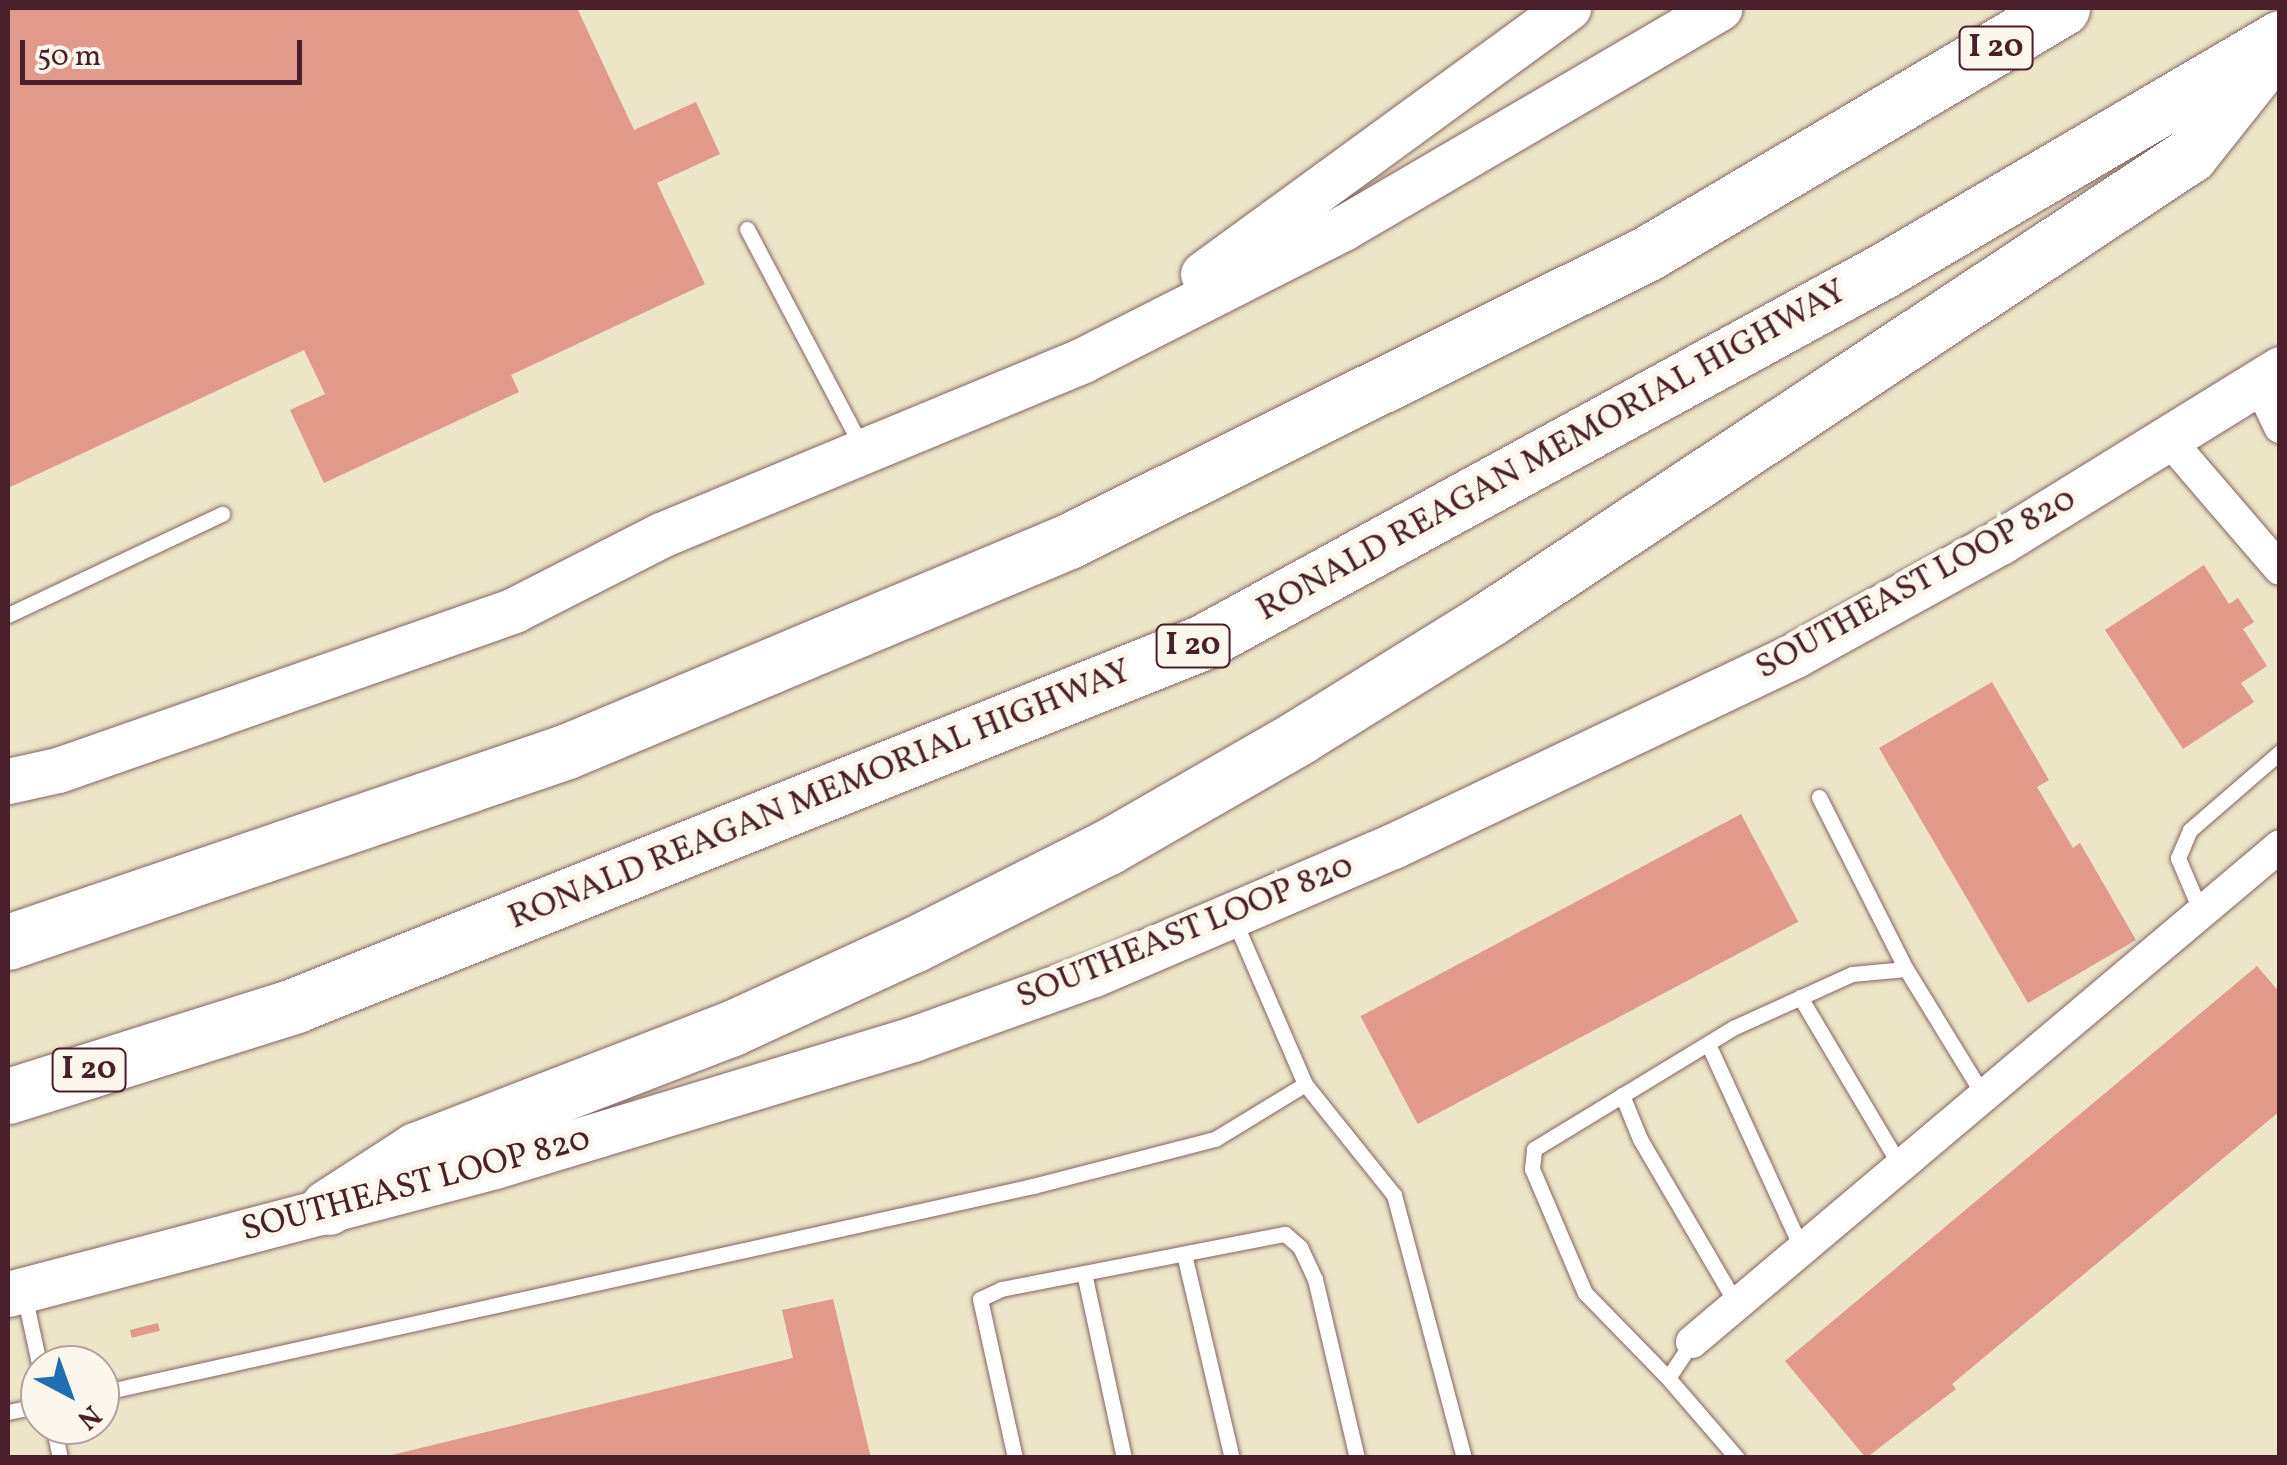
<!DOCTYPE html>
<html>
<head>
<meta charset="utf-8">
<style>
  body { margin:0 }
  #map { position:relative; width:2287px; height:1465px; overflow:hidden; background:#ece5c8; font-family:Vollkorn,serif }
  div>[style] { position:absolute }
  .building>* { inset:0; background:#e19989; transform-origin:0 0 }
  .roads { filter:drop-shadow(0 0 2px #836462) drop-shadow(0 0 2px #836462) }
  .service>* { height:15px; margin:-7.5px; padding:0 7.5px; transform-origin:7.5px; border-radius:7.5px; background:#fff }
  .minor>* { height:32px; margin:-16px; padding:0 16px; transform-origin:16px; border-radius:16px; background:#fff }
  .secondary>* { height:45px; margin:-22.5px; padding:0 22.5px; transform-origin:22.5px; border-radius:22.5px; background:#fff }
  .motorway>* { height:55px; margin:-27.5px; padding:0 27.5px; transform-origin:27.5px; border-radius:27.5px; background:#fff }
  span { translate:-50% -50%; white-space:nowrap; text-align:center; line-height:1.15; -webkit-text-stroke:10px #fbf7ec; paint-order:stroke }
  .shield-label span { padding:2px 8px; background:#fbf7ec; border:2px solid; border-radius:8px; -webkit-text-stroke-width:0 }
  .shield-label { font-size:32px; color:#4a1f2b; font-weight:700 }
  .street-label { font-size:35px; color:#4a1f2b }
  .frame { position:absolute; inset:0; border:10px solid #4a1f2b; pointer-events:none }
  .north { position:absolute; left:20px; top:1345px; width:100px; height:100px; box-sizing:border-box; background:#fbf7ec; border:2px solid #b4a19f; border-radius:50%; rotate:139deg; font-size:28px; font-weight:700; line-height:40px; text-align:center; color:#4a1f2b }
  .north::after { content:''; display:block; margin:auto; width:35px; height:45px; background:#1f6fb2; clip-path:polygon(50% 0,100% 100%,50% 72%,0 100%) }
  .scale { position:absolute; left:20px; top:40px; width:282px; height:45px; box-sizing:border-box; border:5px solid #4a1f2b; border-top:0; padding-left:12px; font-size:30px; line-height:35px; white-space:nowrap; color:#4a1f2b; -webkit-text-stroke:8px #fbf7ec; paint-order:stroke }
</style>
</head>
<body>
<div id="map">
  <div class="building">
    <i style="clip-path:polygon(8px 8px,577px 8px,634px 130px,696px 102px,720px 154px,657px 183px,705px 284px,511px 375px,519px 392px,324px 483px,290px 410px,325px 394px,304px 350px,8px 488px)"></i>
    <i style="clip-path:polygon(2204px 565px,2229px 604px,2238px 598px,2254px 622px,2243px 629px,2267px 666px,2241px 683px,2254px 702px,2183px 749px,2105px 630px)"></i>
    <i style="clip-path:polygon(1992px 682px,2049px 780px,2037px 787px,2073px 848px,2080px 843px,2136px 940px,2028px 1003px,1879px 748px)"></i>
    <i style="left:1741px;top:814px;width:122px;height:431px;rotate:62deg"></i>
    <i style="clip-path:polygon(2257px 966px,2280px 993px,2280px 1111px,1952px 1384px,1956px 1389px,1866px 1458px,1785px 1361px)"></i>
    <i style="clip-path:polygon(833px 1299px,871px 1458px,379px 1458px,793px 1358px,782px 1310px)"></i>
    <i style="left:158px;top:1323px;width:8px;height:29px;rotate:76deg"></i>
  </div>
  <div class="roads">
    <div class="service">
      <i style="left:747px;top:229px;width:246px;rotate:62.2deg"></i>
      <i style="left:8px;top:615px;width:237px;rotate:-25.3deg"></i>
      <i style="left:1819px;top:797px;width:193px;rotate:63.2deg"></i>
      <i style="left:2201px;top:912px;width:59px;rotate:-113.1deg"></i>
      <i style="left:2178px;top:858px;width:30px;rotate:-67deg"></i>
      <i style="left:2190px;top:830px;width:119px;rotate:-40.9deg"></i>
      <i style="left:1800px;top:997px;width:194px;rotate:59.3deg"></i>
      <i style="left:1708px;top:1044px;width:226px;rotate:65.4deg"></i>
      <i style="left:1305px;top:1084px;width:142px;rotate:51.3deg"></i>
      <i style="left:1394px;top:1195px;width:272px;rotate:75.1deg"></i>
      <i style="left:1622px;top:1095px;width:48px;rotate:67.8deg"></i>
      <i style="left:1640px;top:1139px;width:192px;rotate:59.7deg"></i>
      <i style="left:1184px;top:1254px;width:210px;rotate:76.8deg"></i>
      <i style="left:1084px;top:1273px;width:189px;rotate:77.8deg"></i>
      <i style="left:24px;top:1294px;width:76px;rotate:77.8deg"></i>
      <i style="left:1692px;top:1342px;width:43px;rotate:123.7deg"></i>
      <i style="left:1668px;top:1378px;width:106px;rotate:49.2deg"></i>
      <i style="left:1668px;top:1378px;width:119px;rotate:-134.3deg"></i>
      <i style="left:1585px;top:1293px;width:135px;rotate:-113.1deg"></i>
      <i style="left:1532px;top:1169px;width:20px;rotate:-84deg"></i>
      <i style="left:1534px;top:1149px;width:235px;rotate:-31.3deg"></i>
      <i style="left:1735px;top:1027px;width:128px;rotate:-24.4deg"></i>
      <i style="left:1852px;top:974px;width:54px;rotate:-5.3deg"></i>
      <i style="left:1906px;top:969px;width:145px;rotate:58.5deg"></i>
      <i style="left:100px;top:1393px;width:956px;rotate:-12.51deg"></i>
      <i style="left:1033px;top:1186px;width:188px;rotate:-14.5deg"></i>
      <i style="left:1215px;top:1139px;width:105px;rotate:-31.4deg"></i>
      <i style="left:1305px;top:1084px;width:181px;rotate:-113.4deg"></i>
      <i style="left:8px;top:1412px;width:33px;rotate:-12deg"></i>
      <i style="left:53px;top:1425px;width:34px;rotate:78deg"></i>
      <i style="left:1015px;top:1458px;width:163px;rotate:-102.4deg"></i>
      <i style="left:980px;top:1299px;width:23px;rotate:-25deg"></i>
      <i style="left:1001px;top:1289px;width:289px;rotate:-11deg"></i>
      <i style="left:1285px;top:1234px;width:20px;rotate:41deg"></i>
      <i style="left:1300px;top:1247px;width:35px;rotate:65deg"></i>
      <i style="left:1315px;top:1279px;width:184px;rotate:76.8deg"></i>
    </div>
    <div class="minor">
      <i style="left:2259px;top:383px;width:49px;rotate:64.5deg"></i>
      <i style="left:2169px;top:440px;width:170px;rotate:49.3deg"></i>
      <i style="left:1692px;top:1342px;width:769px;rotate:-40.15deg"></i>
    </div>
    <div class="secondary">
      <i style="left:1203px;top:274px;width:452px;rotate:-36.1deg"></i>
      <i style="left:8px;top:781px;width:51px;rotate:-12.4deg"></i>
      <i style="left:58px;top:770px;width:483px;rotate:-19.3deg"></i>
      <i style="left:514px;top:610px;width:165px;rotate:-27deg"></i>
      <i style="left:661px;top:535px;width:457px;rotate:-22.5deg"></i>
      <i style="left:1083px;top:360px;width:292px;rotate:-26.9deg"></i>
      <i style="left:1343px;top:228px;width:436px;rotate:-30.3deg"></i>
      <i style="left:8px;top:1294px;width:504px;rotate:-14.73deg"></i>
      <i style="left:495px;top:1166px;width:437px;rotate:-16.9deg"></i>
      <i style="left:913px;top:1039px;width:192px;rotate:-19.8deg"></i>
      <i style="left:1094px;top:974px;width:325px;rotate:-23.2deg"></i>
      <i style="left:1393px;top:846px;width:445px;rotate:-25.4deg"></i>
      <i style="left:1795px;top:655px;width:234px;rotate:-28.9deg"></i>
      <i style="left:2000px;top:542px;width:329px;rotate:-31.7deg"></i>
    </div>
    <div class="motorway">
      <i style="left:8px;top:942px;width:589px;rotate:-18.84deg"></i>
      <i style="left:565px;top:752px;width:546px;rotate:-22.72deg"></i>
      <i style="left:1069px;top:541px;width:647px;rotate:-26.45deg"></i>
      <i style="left:1648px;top:253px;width:481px;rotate:-30.6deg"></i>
      <i style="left:8px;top:1096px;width:302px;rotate:-17.5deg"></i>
      <i style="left:296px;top:1005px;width:977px;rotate:-21.81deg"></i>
      <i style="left:1203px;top:642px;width:775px;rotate:-28.62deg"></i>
      <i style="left:1883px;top:271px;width:460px;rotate:-30.4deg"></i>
      <i style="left:328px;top:1207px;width:105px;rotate:-32.9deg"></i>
      <i style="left:416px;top:1150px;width:337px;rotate:-21.1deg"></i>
      <i style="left:730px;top:1029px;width:201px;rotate:-24.7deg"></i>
      <i style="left:913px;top:945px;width:218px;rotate:-26.7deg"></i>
      <i style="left:1108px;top:847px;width:220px;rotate:-29.9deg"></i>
      <i style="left:1299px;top:737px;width:224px;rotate:-31.8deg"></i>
      <i style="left:1489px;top:619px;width:841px;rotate:-33.5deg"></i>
      <i style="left:2190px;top:155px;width:125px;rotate:-51.5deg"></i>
    </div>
  </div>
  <div class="shield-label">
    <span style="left:1996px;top:48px">I 20</span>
    <span style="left:1193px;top:646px">I 20</span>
    <span style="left:89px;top:1070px">I 20</span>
  </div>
  <div class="street-label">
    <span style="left:1552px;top:451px;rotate:-29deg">RONALD REAGAN MEMORIAL HIGHWAY</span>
    <span style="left:1916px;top:584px;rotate:-29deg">SOUTHEAST LOOP 820</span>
    <span style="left:820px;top:795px;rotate:-22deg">RONALD REAGAN MEMORIAL HIGHWAY</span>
    <span style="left:1185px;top:932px;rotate:-22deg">SOUTHEAST LOOP 820</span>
    <span style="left:416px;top:1185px;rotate:-15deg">SOUTHEAST LOOP 820</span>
  </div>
  <div class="frame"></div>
  <div class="north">N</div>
  <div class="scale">50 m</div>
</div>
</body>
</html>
